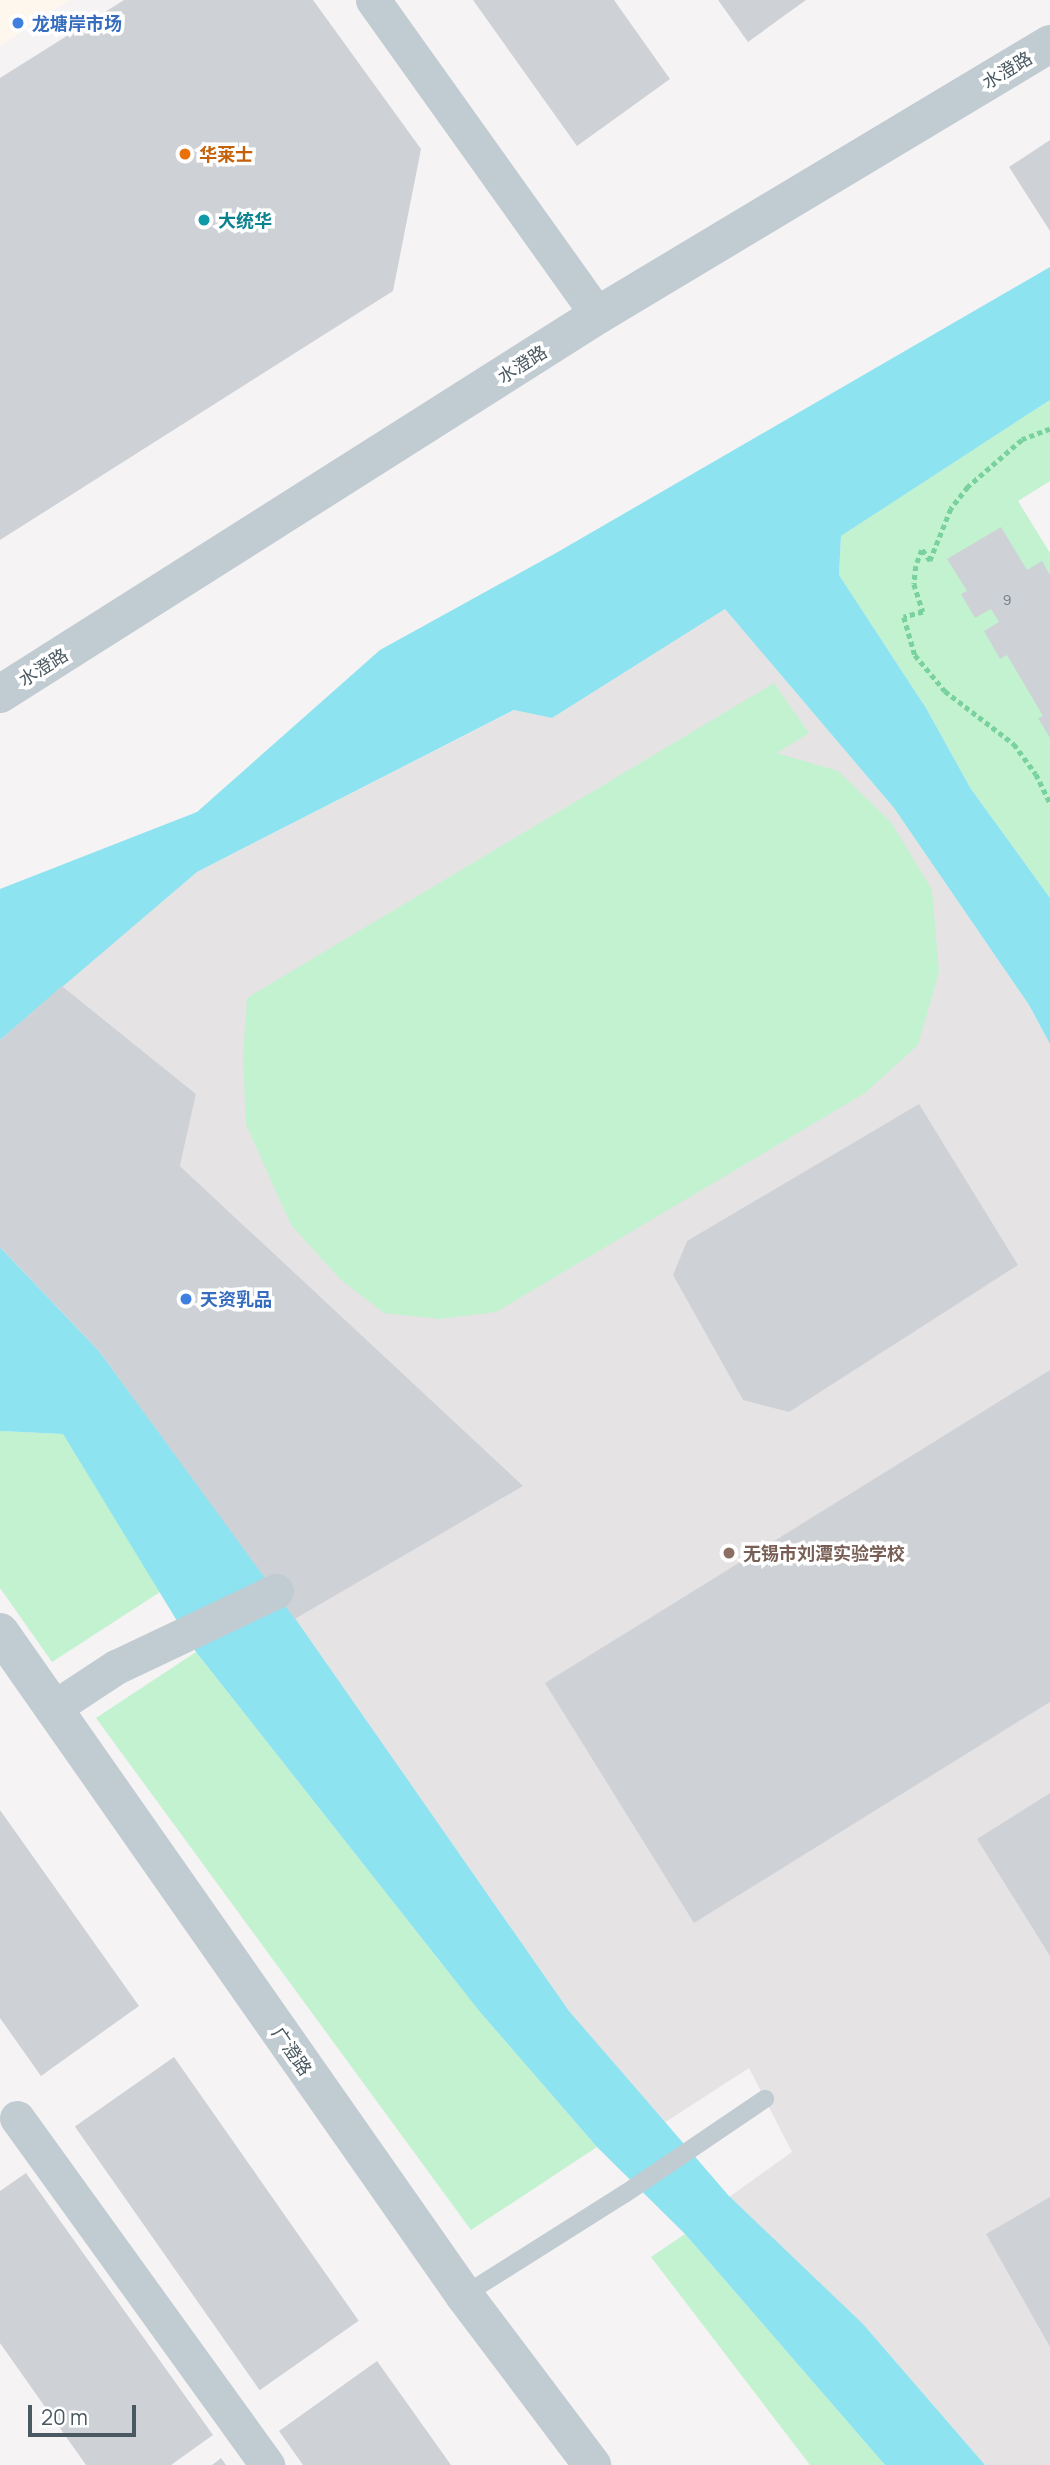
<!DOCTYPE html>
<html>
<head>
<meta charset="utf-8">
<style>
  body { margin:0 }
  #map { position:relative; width:1050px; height:2465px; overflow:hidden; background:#f5f3f3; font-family:Manrope,"Noto Sans SC",sans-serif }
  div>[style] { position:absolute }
  .commercial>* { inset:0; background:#fdf7ee }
  .education>* { inset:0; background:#e6e3e5 }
  .green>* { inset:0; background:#c2f2d0 }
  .water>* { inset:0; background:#8ee3f0 }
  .building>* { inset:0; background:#ced2d7; transform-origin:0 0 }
  .path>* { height:4.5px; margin-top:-2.25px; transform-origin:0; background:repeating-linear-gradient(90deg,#78d19e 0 5px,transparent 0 8.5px) }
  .service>* { height:18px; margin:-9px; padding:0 9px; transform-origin:9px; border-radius:9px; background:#c0cbd2 }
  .minor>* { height:35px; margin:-17.5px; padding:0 17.5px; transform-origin:17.5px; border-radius:17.5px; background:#c0cbd2 }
  .tertiary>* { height:38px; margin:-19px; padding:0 19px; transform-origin:19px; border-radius:19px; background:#c0cbd2 }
  .dots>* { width:19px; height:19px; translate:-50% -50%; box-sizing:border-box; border:4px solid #fff; border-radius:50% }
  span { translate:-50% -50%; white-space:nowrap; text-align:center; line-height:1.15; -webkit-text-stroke:7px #fff; paint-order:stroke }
  .number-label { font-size:14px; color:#6a767e }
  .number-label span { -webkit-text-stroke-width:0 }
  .shop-label { font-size:18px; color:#366cbe; font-weight:700 }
  .left { translate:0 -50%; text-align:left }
  .street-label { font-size:18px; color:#495861 }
  .food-label { font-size:18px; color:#c56008; font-weight:700 }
  .culture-label { font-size:18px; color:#0d838f; font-weight:700 }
  .education-label { font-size:18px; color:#785e54; font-weight:700 }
  .scale { position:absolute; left:28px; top:2405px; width:108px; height:32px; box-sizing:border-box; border:4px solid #495861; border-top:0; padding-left:9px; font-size:21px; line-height:24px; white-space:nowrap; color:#495861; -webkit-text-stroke:5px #fff; paint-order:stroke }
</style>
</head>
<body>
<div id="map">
  <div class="commercial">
    <i style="clip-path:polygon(0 0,70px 0,0 46px)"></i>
  </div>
  <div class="education">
    <i style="clip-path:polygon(725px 609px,894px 808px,1029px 1005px,1050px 1044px,1050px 2465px,985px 2465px,863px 2324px,729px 2197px,792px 2152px,749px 2068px,664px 2123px,569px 2011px,295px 1619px,522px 1486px,180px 1166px,196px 1094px,62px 986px,197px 872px,515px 710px,552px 718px)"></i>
  </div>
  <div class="green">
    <i style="clip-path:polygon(1050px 400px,1050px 481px,1018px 501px,1050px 553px,1050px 898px,971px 789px,926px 708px,839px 575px,841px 536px)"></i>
    <i style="clip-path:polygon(774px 683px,809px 733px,777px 753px,838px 771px,891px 822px,932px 890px,939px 972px,918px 1045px,865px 1093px,496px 1312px,440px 1319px,384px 1313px,340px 1279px,291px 1225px,264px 1165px,246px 1124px,243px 1057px,247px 998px)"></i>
    <i style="clip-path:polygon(0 1431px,63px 1434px,160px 1592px,52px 1662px,0 1588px)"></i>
    <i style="clip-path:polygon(196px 1652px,480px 2012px,597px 2147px,471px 2230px,96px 1718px)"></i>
    <i style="clip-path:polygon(685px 2234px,885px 2465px,810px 2465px,651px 2257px)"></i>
  </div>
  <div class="water">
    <i style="clip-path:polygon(1050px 267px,1050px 400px,841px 536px,839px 575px,926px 708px,971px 789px,1050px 898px,1050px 1044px,1029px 1005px,894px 808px,725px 609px,552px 718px,514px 710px,197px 872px,0 1040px,0 889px,197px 812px,380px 650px,556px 553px)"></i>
    <i style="clip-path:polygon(0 1247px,99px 1351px,276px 1591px,569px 2011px,729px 2196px,863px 2324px,985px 2465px,885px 2465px,685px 2234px,597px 2147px,480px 2012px,196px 1652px,63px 1434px,0 1431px)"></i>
  </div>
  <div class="building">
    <i style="clip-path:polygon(124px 0,313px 0,421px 149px,393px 291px,0 540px,0 78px)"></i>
    <i style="clip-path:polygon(473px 0,614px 0,670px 79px,577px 146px)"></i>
    <i style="clip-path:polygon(718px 0,806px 0,748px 42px)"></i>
    <i style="clip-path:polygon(1050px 140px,1050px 231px,1009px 167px)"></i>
    <i style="clip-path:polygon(1001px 527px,1027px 570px,1042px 561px,1050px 575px,1050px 738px,1038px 718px,1043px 716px,1007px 655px,1000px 659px,984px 631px,999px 622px,991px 609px,975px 618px,961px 594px,967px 591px,947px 559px)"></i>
    <i style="clip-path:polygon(62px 986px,196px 1094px,180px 1166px,523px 1486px,295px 1619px,99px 1351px,0 1247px,0 1040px)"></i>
    <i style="clip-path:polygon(919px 1104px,1018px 1265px,789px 1412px,743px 1400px,673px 1275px,687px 1241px)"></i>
    <i style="clip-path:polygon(1050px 1370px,1050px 1702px,694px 1923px,545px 1683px)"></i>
    <i style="clip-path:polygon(1050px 1793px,1050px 1956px,977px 1839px)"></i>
    <i style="clip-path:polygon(0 1810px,139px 2006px,41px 2076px,0 2018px)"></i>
    <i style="left:174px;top:2057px;width:322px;height:121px;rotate:55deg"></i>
    <i style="clip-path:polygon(26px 2173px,213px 2435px,171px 2465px,86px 2465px,0 2343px,0 2191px)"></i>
    <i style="clip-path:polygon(1050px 2197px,1050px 2347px,986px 2234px)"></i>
    <i style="clip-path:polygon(377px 2361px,451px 2465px,303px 2465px,279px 2431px)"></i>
    <i style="clip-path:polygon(221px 2458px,226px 2465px,212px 2465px)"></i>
  </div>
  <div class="path">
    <i style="left:1050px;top:429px;width:30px;rotate:159deg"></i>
    <i style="left:1022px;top:440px;width:72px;rotate:139deg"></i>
    <i style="left:968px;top:487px;width:28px;rotate:128deg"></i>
    <i style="left:951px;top:509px;width:56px;rotate:112deg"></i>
    <i style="left:930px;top:561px;width:14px;rotate:-126deg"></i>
    <i style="left:922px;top:550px;width:17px;rotate:111deg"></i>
    <i style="left:916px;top:566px;width:18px;rotate:96deg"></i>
    <i style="left:914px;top:584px;width:29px;rotate:72deg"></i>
    <i style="left:923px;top:612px;width:20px;rotate:165deg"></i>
    <i style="left:904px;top:617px;width:40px;rotate:74deg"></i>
    <i style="left:915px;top:655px;width:47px;rotate:50.2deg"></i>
    <i style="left:945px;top:691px;width:87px;rotate:37.5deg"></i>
    <i style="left:1014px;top:744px;width:37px;rotate:54deg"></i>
    <i style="left:1036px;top:774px;width:32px;rotate:64deg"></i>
  </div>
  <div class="service">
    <i style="left:464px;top:2295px;width:191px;rotate:-32.2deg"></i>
    <i style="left:626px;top:2193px;width:168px;rotate:-34.1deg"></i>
  </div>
  <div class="minor">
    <i style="left:373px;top:0;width:387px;rotate:54.5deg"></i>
    <i style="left:52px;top:1709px;width:77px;rotate:-33.3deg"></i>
    <i style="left:116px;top:1667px;width:177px;rotate:-25.4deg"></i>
    <i style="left:17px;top:2118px;width:428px;rotate:54.2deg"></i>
  </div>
  <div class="tertiary">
    <i style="left:0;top:694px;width:708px;rotate:-32.37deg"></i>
    <i style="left:598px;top:315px;width:527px;rotate:-30.95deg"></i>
    <i style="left:0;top:1632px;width:809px;rotate:55.01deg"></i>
    <i style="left:464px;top:2295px;width:213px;rotate:53deg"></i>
  </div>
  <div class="dots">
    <i style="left:18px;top:23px;background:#3f7fe0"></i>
    <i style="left:185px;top:154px;background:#e8710a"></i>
    <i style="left:204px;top:220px;background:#0f9aa8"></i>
    <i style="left:186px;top:1299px;background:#3f7fe0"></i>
    <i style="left:729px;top:1553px;background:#8d6e63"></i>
  </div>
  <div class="number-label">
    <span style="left:1007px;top:600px">9</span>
  </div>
  <div class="shop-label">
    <span class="left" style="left:32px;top:23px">龙塘岸市场</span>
    <span class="left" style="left:200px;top:1299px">天资乳品</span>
  </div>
  <div class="street-label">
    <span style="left:1007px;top:70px;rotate:-31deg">水澄路</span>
    <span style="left:522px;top:364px;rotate:-32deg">水澄路</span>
    <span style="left:43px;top:667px;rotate:-32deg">水澄路</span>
    <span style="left:292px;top:2051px;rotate:55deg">广澄路</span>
  </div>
  <div class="food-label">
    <span class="left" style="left:199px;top:154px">华莱士</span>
  </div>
  <div class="culture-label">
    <span class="left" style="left:218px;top:220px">大统华</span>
  </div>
  <div class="education-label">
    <span class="left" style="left:743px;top:1553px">无锡市刘潭实验学校</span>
  </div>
  <div class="scale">20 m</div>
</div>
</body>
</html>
